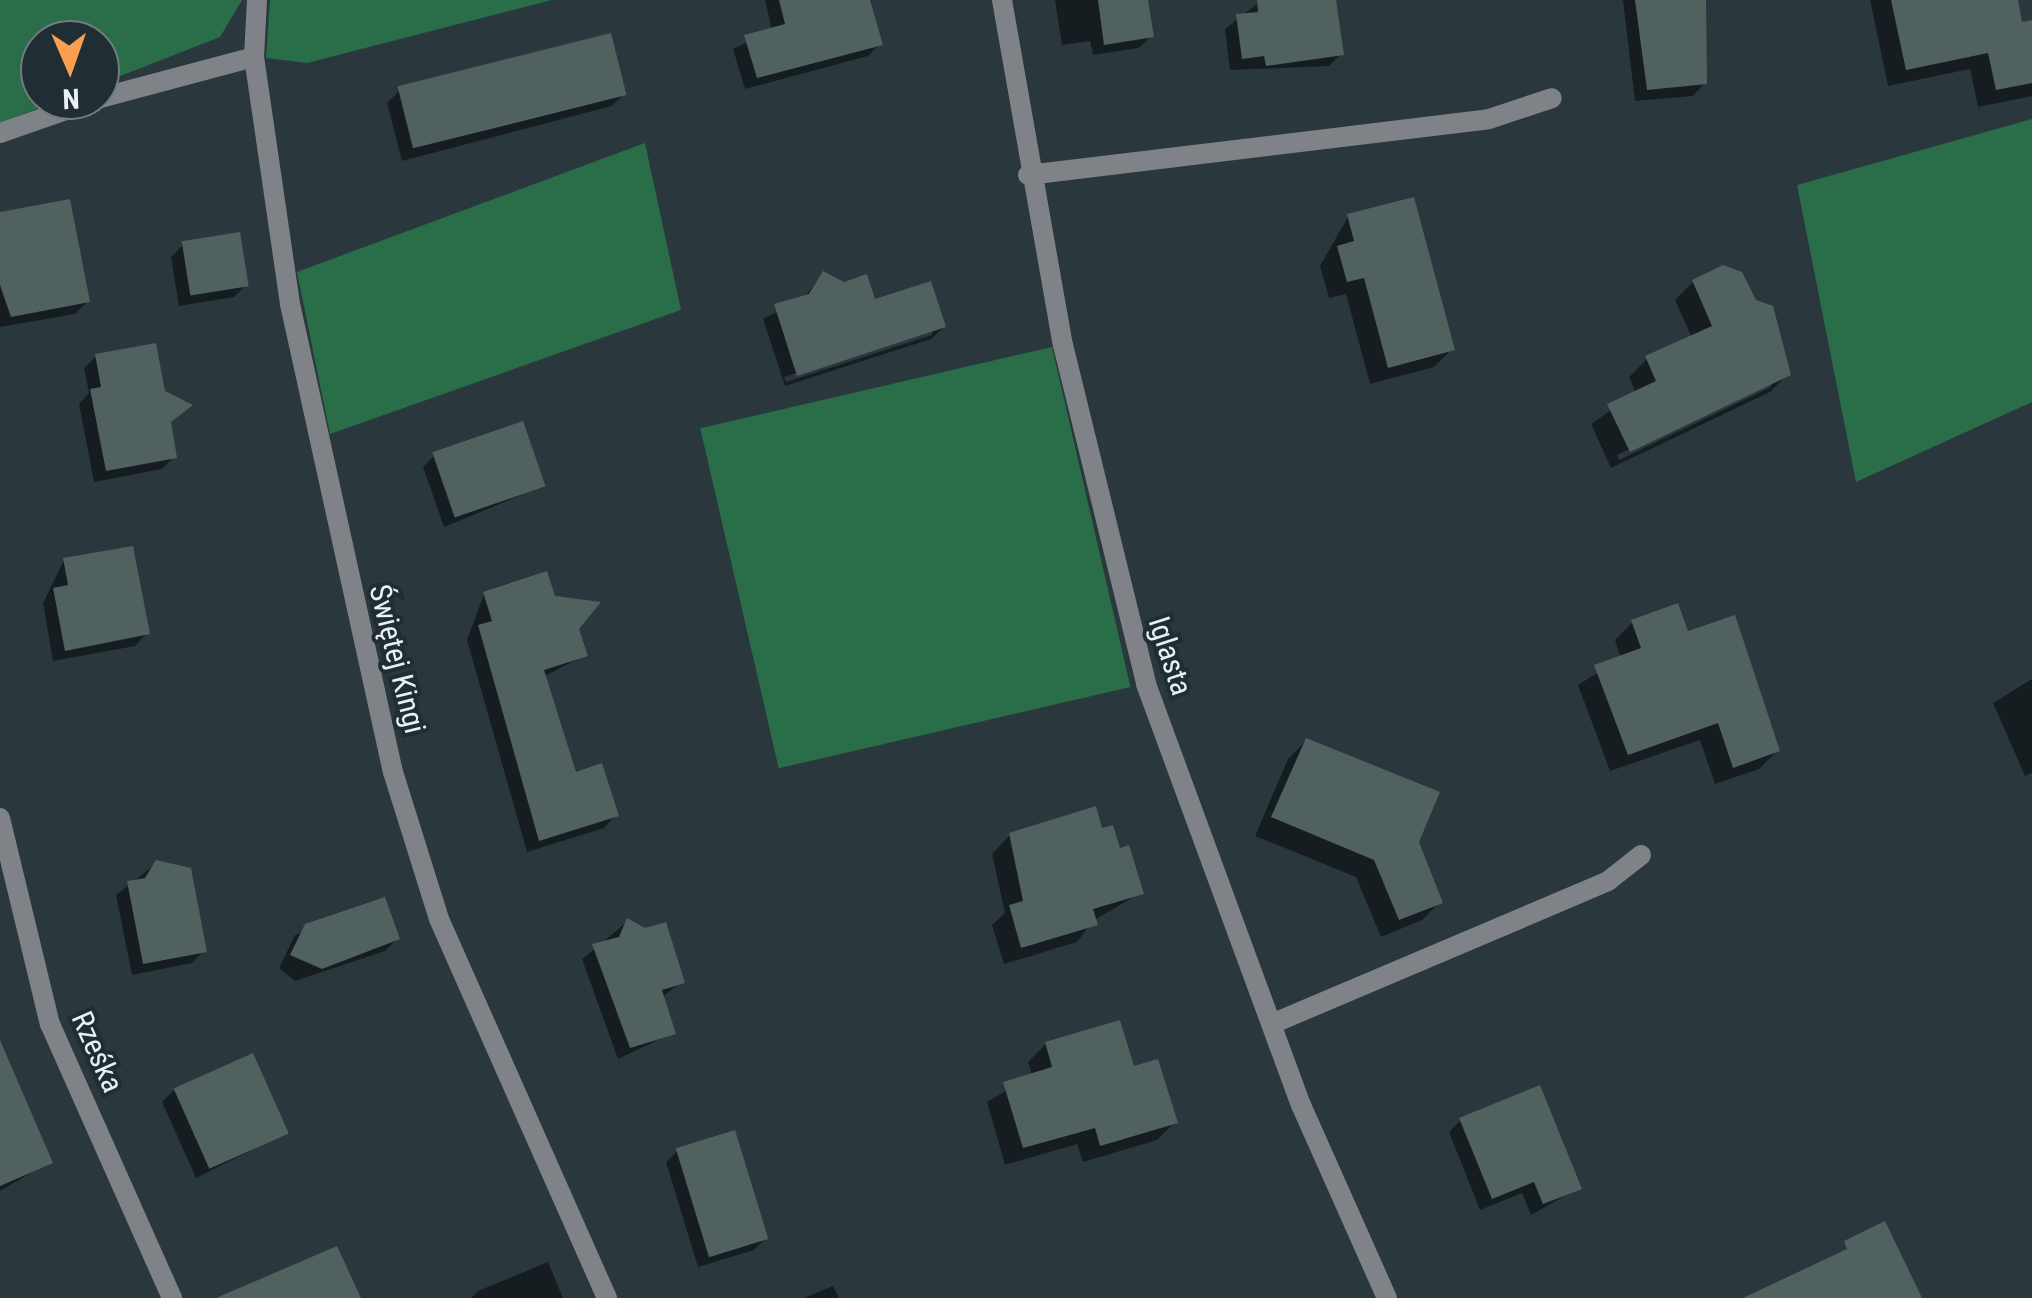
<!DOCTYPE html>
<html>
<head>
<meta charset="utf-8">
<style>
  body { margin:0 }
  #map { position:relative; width:2032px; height:1298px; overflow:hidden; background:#2a383d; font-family:"Roboto Condensed",sans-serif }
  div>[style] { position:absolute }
  .green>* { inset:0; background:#296d49; transform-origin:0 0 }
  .shadow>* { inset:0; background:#0007 }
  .building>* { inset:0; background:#50615f; transform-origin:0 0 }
  .lane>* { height:20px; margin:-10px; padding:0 10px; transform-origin:10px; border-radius:10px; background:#7f8388 }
  .street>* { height:20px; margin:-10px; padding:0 10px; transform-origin:10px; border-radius:10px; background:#7f8388 }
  span { translate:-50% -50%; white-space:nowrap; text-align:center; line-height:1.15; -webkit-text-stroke:8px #202e33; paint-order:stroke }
  .street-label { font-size:30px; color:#e9f1f5 }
  .north { position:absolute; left:20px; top:20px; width:100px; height:100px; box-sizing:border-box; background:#202e33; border:2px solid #707c81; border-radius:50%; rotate:178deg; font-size:28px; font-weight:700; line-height:40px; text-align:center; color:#e9f1f5 }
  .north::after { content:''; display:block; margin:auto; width:35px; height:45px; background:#fa9f4f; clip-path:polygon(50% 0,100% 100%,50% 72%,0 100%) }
</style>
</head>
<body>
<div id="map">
  <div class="green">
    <i style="clip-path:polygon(0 0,242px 0,220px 37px,100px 84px,100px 40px,40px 40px,40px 100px,59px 100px,0 123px)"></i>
    <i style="clip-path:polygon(270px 0,552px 0,307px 63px,266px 58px)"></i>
    <i style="clip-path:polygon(2032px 119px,2032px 402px,1856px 482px,1797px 185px)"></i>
    <i style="clip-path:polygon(645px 143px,681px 310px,330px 434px,297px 272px)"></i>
    <i style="left:1052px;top:347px;width:349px;height:361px;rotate:77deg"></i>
  </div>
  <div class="shadow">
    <i style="clip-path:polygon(765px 0,854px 0,880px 44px,868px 56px,745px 89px,733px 49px,772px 30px)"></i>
    <i style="clip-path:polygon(1055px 0,1146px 0,1151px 36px,1139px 48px,1093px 55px,1090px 41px,1062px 45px)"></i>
    <i style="clip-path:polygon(1334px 0,1341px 54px,1329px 66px,1230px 70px,1225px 29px,1258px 3px)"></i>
    <i style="clip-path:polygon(1623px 0,1701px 0,1705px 83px,1693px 96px,1635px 101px)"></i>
    <i style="clip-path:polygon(1870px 0,2015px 0,2021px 25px,2032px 22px,2032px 96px,1978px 107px,1970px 69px,1888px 86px)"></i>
    <i style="clip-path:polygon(399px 91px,624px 94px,612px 106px,402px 161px,387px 103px)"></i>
    <i style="clip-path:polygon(0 214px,87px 302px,75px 314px,0 327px)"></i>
    <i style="clip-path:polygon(1348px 217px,1452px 349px,1434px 367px,1370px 384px,1346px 294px,1329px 298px,1320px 266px)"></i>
    <i style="clip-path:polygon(183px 245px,246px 285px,234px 297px,179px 306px,171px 257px)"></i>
    <i style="clip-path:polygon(evenodd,823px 274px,873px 302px,944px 327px,931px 339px,785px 386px,763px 319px,804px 298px,823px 274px,932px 329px,932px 335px,786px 382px,784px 377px,932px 329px)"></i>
    <i style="clip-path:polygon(evenodd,1693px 282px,1788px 374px,1770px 392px,1611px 468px,1591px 424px,1636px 393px,1629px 377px,1647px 359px,1692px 338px,1675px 300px,1693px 282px,1771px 381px,1771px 387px,1619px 460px,1617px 455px,1771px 381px)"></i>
    <i style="clip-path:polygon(97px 356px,169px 424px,174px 457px,162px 469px,94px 482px,79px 404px,89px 393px,84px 368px)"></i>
    <i style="clip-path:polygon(435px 455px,543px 486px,444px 527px,423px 467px)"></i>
    <i style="clip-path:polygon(64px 560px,147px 633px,135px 646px,53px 661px,43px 603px)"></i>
    <i style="clip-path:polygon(484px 594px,576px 628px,585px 655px,543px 677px,574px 775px,616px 815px,604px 828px,527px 852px,467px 640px)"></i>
    <i style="clip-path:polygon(1633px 622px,1687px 635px,1777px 751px,1759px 769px,1715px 784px,1700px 740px,1610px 771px,1578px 685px,1621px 658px,1615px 640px)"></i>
    <i style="clip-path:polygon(2032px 679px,2032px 773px,2025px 776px,1993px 703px)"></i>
    <i style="clip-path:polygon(1306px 741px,1416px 842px,1440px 902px,1422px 920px,1381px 937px,1356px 877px,1255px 836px,1288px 759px)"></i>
    <i style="clip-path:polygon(1100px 832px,1141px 893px,1094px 920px,1077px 942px,1004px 964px,992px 925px,1005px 913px,992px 854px,1010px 835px)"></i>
    <i style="clip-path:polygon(157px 863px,204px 951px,192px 963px,132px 975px,116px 895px)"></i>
    <i style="clip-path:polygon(384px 900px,397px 939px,385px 951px,295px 981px,279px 968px,295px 935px)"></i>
    <i style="clip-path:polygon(627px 922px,682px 982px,662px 997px,673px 1033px,618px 1059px,582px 959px)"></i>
    <i style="clip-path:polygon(1046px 1044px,1175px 1122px,1157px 1140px,1083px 1162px,1077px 1144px,1005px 1165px,987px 1102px,1032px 1075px,1028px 1062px)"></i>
    <i style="clip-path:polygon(174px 1090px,286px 1133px,196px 1178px,162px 1102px)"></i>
    <i style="clip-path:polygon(0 1094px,50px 1162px,0 1191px)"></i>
    <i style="clip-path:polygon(1461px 1120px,1579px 1188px,1531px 1215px,1522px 1193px,1480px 1210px,1449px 1132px)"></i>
    <i style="clip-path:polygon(678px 1150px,766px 1238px,754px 1250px,698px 1267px,666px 1162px)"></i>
    <i style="clip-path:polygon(548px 1262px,563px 1298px,471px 1298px,478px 1291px)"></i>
    <i style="clip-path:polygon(833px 1286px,839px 1298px,804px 1298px)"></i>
  </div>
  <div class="building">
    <i style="clip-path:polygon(779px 0,870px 0,883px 45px,757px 78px,744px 35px,785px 24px)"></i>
    <i style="clip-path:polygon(1098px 0,1148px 0,1154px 37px,1104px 45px)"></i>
    <i style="clip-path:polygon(1257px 0,1336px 0,1344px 55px,1266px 66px,1264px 56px,1242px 59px,1236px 14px,1258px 12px)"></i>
    <i style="clip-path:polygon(1635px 0,1706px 0,1707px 84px,1647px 90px)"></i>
    <i style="clip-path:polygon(1891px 0,2018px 0,2022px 22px,2032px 20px,2032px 83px,1996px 90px,1988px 53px,1906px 70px)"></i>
    <i style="left:611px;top:33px;width:64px;height:220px;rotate:76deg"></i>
    <i style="clip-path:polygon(1414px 197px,1455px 350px,1388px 368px,1364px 278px,1347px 282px,1337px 246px,1354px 241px,1347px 214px)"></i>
    <i style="clip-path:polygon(70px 199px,90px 302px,11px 317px,0 285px,0 212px)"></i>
    <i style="left:240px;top:232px;width:55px;height:59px;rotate:81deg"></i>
    <i style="clip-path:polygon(1723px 265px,1742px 272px,1756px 300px,1773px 306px,1791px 375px,1630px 452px,1607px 404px,1656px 381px,1645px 356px,1712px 326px,1692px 280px)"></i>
    <i style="clip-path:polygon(823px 271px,844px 282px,867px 274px,875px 299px,931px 281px,946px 327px,797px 376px,774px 304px,809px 294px)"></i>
    <i style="clip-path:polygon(156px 343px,165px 391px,193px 405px,171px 422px,177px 458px,106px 471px,90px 389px,101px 387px,95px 354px)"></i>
    <i style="left:523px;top:421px;width:69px;height:96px;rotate:71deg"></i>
    <i style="clip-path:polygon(133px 546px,150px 634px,65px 651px,53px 588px,68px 585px,63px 558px)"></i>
    <i style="clip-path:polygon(547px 571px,555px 596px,601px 602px,579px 629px,588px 656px,544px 670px,576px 772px,602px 763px,619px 816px,539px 841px,478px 625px,492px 621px,483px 592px)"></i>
    <i style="clip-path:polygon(1678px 603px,1688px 631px,1735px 615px,1780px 751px,1733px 768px,1718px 723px,1628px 755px,1594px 665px,1641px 648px,1631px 620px)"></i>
    <i style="clip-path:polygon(1306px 738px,1440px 792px,1419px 842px,1443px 903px,1399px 920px,1374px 860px,1271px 817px)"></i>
    <i style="clip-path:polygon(1096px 806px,1102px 828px,1113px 825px,1120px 848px,1129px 845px,1144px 894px,1093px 909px,1098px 925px,1021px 948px,1009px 905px,1023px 901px,1009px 833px)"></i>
    <i style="clip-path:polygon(156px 860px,191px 868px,207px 952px,143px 964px,127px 881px,145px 878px)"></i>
    <i style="clip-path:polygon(385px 897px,400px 939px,322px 969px,290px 955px,305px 924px)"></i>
    <i style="clip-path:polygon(627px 918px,645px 928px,666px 922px,685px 983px,662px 990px,676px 1034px,630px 1048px,592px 944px,619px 937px)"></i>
    <i style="clip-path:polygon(1120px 1020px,1134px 1066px,1158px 1059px,1178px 1123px,1100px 1146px,1095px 1128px,1023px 1148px,1003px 1082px,1052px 1067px,1045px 1042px)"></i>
    <i style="clip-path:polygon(0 1040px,53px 1163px,0 1186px)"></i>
    <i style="left:253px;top:1053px;width:88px;height:87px;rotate:66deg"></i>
    <i style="clip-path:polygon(1540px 1085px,1582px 1189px,1543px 1204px,1534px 1182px,1492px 1199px,1459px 1118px)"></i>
    <i style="left:735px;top:1130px;width:114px;height:62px;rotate:73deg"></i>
    <i style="clip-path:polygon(1885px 1221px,1922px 1298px,1743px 1298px,1847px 1249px,1844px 1241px)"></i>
    <i style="clip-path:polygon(337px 1246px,361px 1298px,216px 1298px)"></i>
  </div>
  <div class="lane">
    <i style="left:1028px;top:175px;width:464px;rotate:-6.9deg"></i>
    <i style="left:1489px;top:119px;width:66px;rotate:-18.4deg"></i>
    <i style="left:1274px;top:1023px;width:363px;rotate:-23deg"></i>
    <i style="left:1608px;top:881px;width:42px;rotate:-38.2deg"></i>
  </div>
  <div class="street">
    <i style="left:257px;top:0;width:57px;rotate:93deg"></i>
    <i style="left:254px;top:57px;width:250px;rotate:81.7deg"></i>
    <i style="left:290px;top:304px;width:479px;rotate:77.6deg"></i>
    <i style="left:393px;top:772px;width:154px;rotate:72.6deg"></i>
    <i style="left:439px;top:919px;width:415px;rotate:66.1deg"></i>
    <i style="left:1002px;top:0;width:350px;rotate:80deg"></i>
    <i style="left:1063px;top:345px;width:349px;rotate:76.2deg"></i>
    <i style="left:1146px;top:684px;width:449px;rotate:69.8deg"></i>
    <i style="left:1301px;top:1105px;width:211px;rotate:66deg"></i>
    <i style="left:100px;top:98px;width:159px;rotate:-14.9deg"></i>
    <i style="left:0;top:133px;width:100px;rotate:-19.3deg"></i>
    <i style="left:0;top:818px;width:212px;rotate:76.4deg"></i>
    <i style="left:50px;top:1024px;width:300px;rotate:66deg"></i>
  </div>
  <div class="street-label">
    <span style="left:1170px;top:656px;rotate:72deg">Iglasta</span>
    <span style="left:397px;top:659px;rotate:76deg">Świętej Kingi</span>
    <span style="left:97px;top:1052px;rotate:66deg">Rześka</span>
  </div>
  <div class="north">N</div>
</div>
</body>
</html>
